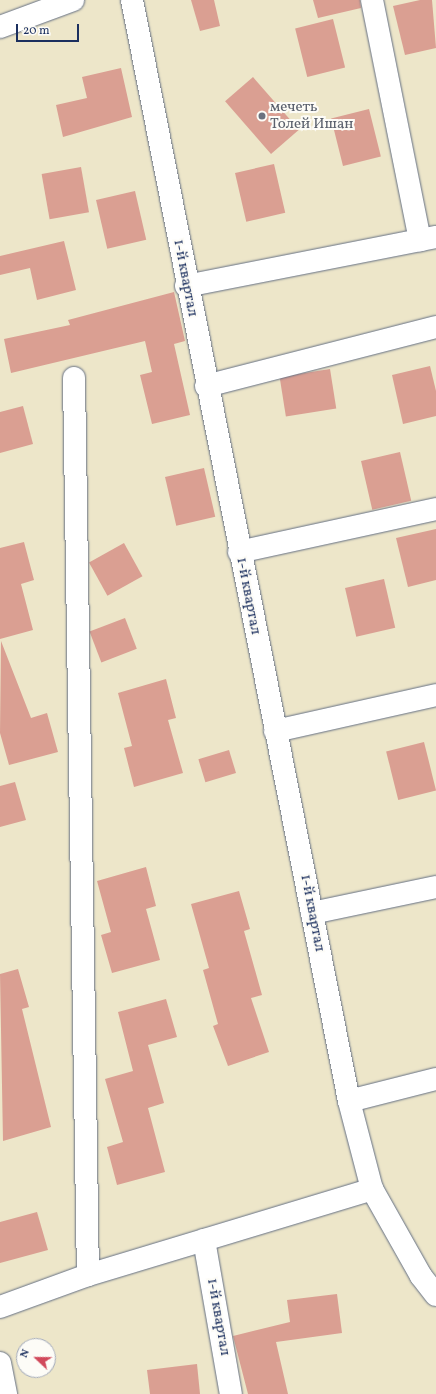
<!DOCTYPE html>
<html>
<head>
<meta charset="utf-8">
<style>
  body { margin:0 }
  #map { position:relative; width:436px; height:1394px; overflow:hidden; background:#ede6c9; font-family:Vollkorn,serif }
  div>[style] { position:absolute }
  .building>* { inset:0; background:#da9f92; transform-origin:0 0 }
  .roads { filter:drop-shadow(0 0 1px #646f83) drop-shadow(0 0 1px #646f83) }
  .street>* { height:22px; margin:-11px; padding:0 11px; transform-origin:11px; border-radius:11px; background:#fff }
  .dots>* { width:11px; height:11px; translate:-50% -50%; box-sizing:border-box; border:2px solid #fdfcf7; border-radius:50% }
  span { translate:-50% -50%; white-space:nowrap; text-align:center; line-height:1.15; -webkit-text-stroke:4px #fdfcf7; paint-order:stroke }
  .worship-label { font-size:15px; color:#5b616d }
  .left { translate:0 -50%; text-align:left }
  .street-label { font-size:15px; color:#1b2f5e }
  .north { position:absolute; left:16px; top:1338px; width:40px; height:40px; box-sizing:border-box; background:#fdfcf7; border:1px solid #a3aaba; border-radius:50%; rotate:292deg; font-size:11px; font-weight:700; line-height:16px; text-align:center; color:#1b2f5e }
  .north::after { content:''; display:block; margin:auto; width:14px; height:18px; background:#d1495b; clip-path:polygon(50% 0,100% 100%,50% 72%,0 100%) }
  .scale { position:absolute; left:16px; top:24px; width:63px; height:18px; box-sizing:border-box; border:2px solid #1b2f5e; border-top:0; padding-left:5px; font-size:12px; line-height:14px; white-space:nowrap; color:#1b2f5e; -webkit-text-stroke:3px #fdfcf7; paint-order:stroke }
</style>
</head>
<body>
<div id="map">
  <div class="building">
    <i style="clip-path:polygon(191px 0,214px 0,220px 26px,200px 31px)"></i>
    <i style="clip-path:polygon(313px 0,360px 0,361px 8px,318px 18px)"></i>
    <i style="clip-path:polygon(420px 0,432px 0,436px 48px,405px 55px,393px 6px)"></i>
    <i style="left:333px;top:19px;width:50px;height:39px;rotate:76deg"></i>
    <i style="clip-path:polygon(121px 68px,132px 117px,63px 137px,56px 105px,87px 98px,82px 77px)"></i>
    <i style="left:253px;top:77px;width:70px;height:37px;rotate:49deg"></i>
    <i style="left:369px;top:109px;width:49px;height:39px;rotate:76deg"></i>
    <i style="left:274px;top:164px;width:50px;height:40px;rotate:77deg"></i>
    <i style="left:81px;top:167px;width:46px;height:40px;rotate:80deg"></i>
    <i style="left:135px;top:191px;width:50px;height:40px;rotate:77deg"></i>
    <i style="clip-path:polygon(64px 241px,76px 290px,37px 300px,30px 268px,0 275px,0 256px)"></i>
    <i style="clip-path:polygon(174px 292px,185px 341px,174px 344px,190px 415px,152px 424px,140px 375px,152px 372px,145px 341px,11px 373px,4px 339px,70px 325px,68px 320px)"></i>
    <i style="clip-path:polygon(430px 366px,436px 391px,436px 416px,403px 424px,392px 375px)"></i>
    <i style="left:330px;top:369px;width:40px;height:51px;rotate:81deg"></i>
    <i style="clip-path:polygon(23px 406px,33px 444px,0 453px,0 412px)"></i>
    <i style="left:400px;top:452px;width:50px;height:40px;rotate:77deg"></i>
    <i style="left:204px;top:468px;width:50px;height:40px;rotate:77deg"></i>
    <i style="clip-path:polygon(436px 529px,436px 580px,408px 587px,396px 538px)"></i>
    <i style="clip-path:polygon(24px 542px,34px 580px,21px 584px,33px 630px,0 639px,0 548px)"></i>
    <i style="left:124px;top:543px;width:38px;height:40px;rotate:61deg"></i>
    <i style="left:384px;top:579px;width:50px;height:40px;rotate:77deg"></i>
    <i style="left:125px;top:618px;width:33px;height:38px;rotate:69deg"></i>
    <i style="clip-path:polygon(1px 641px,31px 718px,47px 713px,58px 752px,9px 765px,0 733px)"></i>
    <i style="clip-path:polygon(166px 679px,176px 718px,168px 720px,183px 773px,134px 787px,124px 748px,132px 746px,118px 693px)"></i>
    <i style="left:424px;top:742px;width:50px;height:39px;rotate:76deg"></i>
    <i style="left:229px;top:750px;width:24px;height:32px;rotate:73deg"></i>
    <i style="clip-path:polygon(15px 782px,26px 820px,0 827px,0 786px)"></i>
    <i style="clip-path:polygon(146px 867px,156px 906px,146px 909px,160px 960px,112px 973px,101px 935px,111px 932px,97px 881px)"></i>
    <i style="clip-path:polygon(239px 891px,250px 929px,244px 931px,262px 995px,251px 998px,269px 1052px,228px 1066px,213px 1026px,218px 1024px,203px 970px,209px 968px,191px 904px)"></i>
    <i style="clip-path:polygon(18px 969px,29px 1007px,22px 1009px,51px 1127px,3px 1141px,0 974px)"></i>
    <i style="clip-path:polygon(166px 999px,177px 1037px,148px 1045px,164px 1103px,148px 1108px,165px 1172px,117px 1185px,107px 1147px,123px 1142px,105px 1079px,133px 1071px,118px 1012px)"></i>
    <i style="clip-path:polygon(37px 1212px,48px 1250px,0 1263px,0 1222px)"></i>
    <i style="clip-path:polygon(337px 1294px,342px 1333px,276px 1342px,288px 1394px,248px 1394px,233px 1336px,290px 1322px,287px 1300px)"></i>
    <i style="clip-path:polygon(197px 1364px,200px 1394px,150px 1394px,147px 1370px)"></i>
  </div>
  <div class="roads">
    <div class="street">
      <i style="left:132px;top:0;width:1122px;rotate:78.85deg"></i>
      <i style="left:349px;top:1101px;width:91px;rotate:75.4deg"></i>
      <i style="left:372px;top:1189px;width:100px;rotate:60.6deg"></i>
      <i style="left:421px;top:1276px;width:24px;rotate:52deg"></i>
      <i style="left:372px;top:0;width:245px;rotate:78.7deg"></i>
      <i style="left:0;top:27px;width:78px;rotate:-20.3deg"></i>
      <i style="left:186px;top:286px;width:255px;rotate:-11.1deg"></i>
      <i style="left:74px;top:378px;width:897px;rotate:89.11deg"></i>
      <i style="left:206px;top:386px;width:237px;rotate:-14.4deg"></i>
      <i style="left:239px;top:552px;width:202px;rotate:-12.3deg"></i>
      <i style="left:275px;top:731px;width:165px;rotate:-12.6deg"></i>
      <i style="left:312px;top:913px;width:127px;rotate:-11.8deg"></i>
      <i style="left:349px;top:1101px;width:90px;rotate:-14.2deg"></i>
      <i style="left:204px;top:1240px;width:156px;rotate:80.1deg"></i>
      <i style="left:0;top:1307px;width:94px;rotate:-20deg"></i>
      <i style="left:88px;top:1275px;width:297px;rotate:-16.8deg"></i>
      <i style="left:0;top:1363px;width:32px;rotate:79deg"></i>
    </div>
  </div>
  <div class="dots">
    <i style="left:262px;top:116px;background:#6b7280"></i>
  </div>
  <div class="worship-label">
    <span class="left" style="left:270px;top:116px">мечеть<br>Толей Ишан</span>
  </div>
  <div class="street-label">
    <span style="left:185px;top:278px;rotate:79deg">1-й квартал</span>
    <span style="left:248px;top:596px;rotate:79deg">1-й квартал</span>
    <span style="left:312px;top:913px;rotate:79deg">1-й квартал</span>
    <span style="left:218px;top:1317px;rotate:80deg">1-й квартал</span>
  </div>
  <div class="north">N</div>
  <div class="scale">20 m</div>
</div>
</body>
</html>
